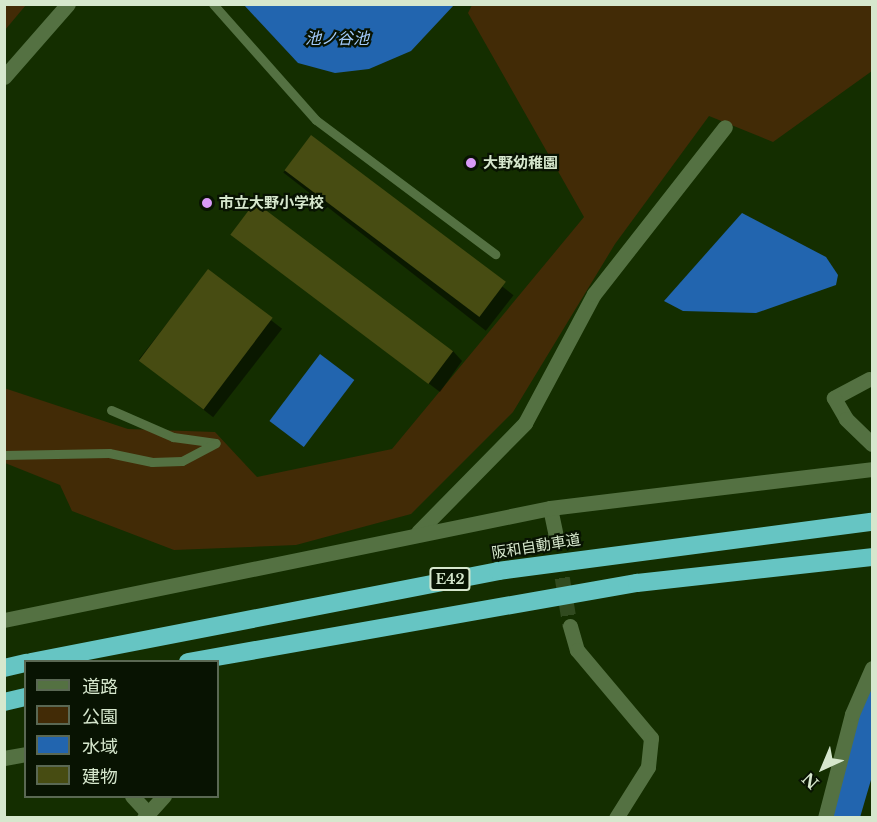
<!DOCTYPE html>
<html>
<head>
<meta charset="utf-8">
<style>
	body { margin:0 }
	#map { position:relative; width:877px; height:822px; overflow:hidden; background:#142e00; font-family:"Libre Baskerville","Noto Sans JP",serif }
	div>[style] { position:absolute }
	.green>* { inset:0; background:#422b06 }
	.water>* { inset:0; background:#2265af; transform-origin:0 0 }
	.shadow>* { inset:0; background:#0007; transform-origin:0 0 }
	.river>* { height:40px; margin:-20px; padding:0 20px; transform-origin:20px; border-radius:20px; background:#2265af }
	.building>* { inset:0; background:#474c12; transform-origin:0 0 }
	.street-tunnel>* { height:15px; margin-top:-7.5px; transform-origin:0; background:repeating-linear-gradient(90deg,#314a1f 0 15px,transparent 0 23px) }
	.lane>* { height:9px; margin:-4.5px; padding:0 4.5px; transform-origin:4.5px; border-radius:4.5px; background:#547142 }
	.street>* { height:15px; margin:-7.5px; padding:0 7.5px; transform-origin:7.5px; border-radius:7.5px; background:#547142 }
	.highway>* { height:18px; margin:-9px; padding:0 9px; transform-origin:9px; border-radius:9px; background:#66c5c3 }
	.dots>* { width:16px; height:16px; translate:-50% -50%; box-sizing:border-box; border:3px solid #081302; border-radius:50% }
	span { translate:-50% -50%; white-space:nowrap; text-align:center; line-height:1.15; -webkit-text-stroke:4.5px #081302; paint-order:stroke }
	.shield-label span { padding:2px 4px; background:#081302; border:2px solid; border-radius:4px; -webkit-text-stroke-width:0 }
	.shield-label { font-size:14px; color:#d6e7cd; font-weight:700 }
	.poi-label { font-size:15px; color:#d6e7cd; font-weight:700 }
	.left { translate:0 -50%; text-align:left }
	.street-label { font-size:15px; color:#d6e7cd }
	.water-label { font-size:16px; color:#a4cbfb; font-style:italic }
	.frame { position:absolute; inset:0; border:6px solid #d6e7cd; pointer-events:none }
	.legend { position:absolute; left:24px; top:660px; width:195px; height:138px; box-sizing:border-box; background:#081302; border:2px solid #5a6853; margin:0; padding:8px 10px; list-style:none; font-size:18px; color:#d6e7cd }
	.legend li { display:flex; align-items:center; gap:12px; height:30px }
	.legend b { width:30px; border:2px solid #5a6853 }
	.north { position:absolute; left:793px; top:738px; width:60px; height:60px; -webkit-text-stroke:4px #081302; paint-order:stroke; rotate:224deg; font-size:16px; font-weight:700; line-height:24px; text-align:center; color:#d6e7cd }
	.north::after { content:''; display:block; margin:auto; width:21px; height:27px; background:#d6e7cd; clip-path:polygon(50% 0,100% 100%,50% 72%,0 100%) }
</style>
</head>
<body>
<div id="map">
	<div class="green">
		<i style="clip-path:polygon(5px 4px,26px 5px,5px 30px,4px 5px)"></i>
		<i style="clip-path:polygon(472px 5px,872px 5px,872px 71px,773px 142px,709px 116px,615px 244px,513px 412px,411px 514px,296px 545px,174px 550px,72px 511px,60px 485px,5px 463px,4px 388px,128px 429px,215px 432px,257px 477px,392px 449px,584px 217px,468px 13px)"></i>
	</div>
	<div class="water">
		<i style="clip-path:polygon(244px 5px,454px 5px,411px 51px,369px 69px,335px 73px,298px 63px)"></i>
		<i style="clip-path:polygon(742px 213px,826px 257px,838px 275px,836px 285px,756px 313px,683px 311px,664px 301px)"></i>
		<i style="left:320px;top:354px;width:43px;height:84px;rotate:37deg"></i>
	</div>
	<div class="shadow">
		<i style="left:311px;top:137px;width:257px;height:45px;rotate:38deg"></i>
		<i style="clip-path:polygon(232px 235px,453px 351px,462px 361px,440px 392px)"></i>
		<i style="left:208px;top:271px;width:94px;height:112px;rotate:38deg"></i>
	</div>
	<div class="river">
		<i style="left:839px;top:818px;width:118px;rotate:-73.7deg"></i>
	</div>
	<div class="building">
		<i style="left:311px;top:135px;width:244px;height:44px;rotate:37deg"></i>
		<i style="left:255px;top:202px;width:248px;height:41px;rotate:37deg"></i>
		<i style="left:208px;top:269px;width:81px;height:115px;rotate:37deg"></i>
	</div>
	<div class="street-tunnel">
		<i style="left:555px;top:532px;width:95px;rotate:80.9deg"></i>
	</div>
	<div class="lane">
		<i style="left:213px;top:4px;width:155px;rotate:48.4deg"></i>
		<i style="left:316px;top:120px;width:224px;rotate:36.8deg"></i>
		<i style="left:111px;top:410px;width:68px;rotate:23.5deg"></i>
		<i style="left:173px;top:437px;width:43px;rotate:7.9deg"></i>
		<i style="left:4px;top:455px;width:105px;rotate:-1.1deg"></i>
		<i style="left:109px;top:453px;width:44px;rotate:11.8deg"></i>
		<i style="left:152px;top:462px;width:30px;rotate:-2deg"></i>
		<i style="left:182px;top:461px;width:38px;rotate:-28deg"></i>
	</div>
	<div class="street">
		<i style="left:4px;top:77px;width:97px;rotate:-48.8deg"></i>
		<i style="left:869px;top:379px;width:40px;rotate:152deg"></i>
		<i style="left:834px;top:398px;width:24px;rotate:60deg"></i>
		<i style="left:846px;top:419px;width:36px;rotate:44deg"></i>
		<i style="left:550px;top:508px;width:25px;rotate:78deg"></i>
		<i style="left:418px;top:532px;width:153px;rotate:-45.5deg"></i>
		<i style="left:525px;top:423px;width:146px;rotate:-61.9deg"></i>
		<i style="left:594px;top:294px;width:212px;rotate:-51.9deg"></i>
		<i style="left:4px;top:620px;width:557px;rotate:-11.59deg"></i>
		<i style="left:550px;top:508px;width:324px;rotate:-6.9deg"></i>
		<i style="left:570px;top:626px;width:25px;rotate:74deg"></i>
		<i style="left:577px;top:650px;width:115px;rotate:49.9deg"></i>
		<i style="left:651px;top:738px;width:29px;rotate:96deg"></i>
		<i style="left:648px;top:767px;width:60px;rotate:122.1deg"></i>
		<i style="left:4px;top:758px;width:22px;rotate:-10deg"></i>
		<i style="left:132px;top:796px;width:22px;rotate:47deg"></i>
		<i style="left:144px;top:818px;width:30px;rotate:-48deg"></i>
		<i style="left:825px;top:818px;width:107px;rotate:-75.4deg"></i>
		<i style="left:852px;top:714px;width:50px;rotate:-66.5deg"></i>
	</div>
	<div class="highway">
		<i style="left:31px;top:662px;width:476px;rotate:-11deg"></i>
		<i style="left:498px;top:571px;width:377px;rotate:-7.5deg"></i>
		<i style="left:188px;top:662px;width:456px;rotate:-10deg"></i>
		<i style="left:637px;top:583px;width:236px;rotate:-6.3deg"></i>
		<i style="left:4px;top:668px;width:23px;rotate:-13deg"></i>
		<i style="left:4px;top:702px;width:23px;rotate:-13deg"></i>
	</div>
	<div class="dots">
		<i style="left:471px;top:163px;background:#d99af7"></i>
		<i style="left:207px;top:203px;background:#d99af7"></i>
	</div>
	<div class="shield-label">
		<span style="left:450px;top:579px">E42</span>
	</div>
	<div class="poi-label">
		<span class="left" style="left:483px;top:163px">大野幼稚園</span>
		<span class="left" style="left:219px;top:203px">市立大野小学校</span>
	</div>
	<div class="street-label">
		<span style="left:536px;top:546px;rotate:-9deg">阪和自動車道</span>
	</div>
	<div class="water-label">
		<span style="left:337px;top:38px">池ノ谷池</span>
	</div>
	<div class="frame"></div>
	<ul class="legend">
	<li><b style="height:8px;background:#547142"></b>道路</li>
	<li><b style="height:16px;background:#422b06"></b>公園</li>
	<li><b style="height:16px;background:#2265af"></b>水域</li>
	<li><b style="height:16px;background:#474c12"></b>建物</li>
	</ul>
	<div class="north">N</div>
</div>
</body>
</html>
